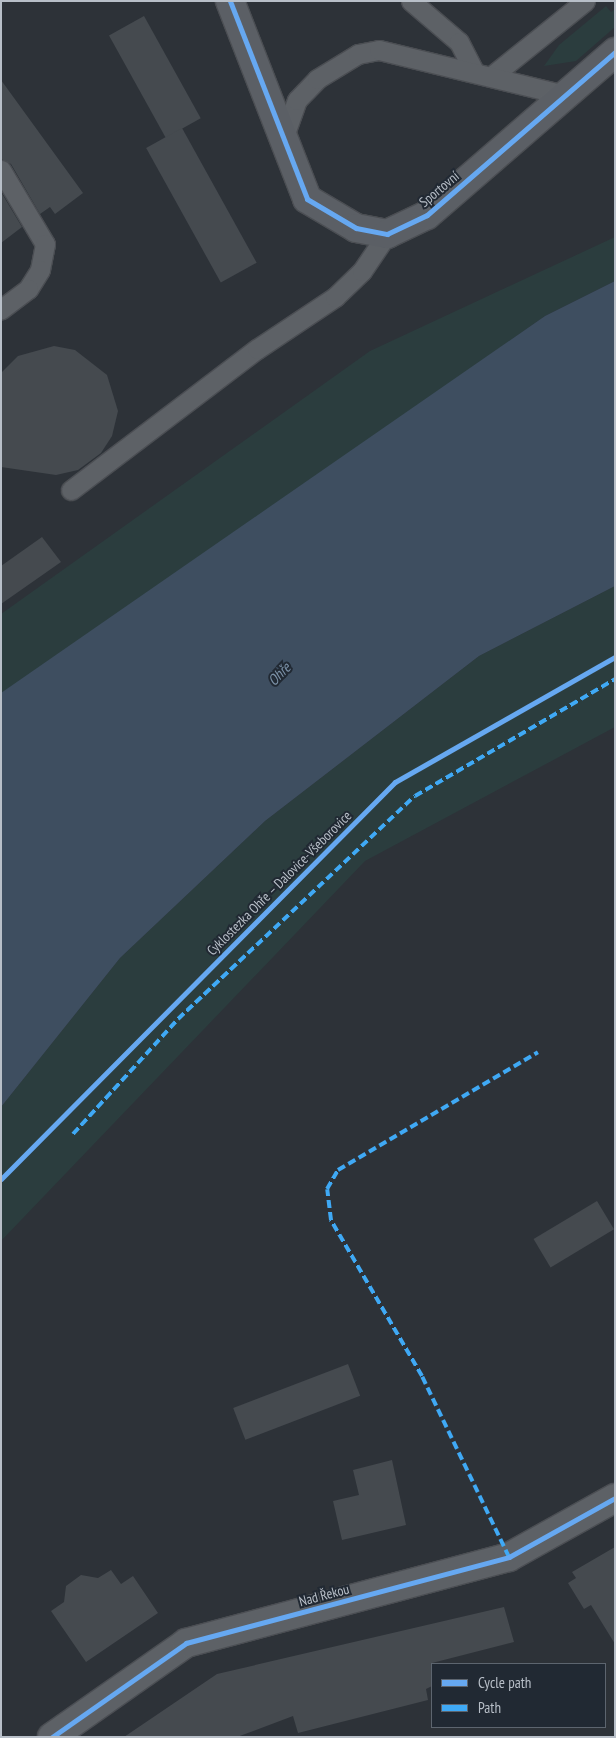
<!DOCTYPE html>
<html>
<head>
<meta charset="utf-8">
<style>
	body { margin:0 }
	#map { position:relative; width:616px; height:1738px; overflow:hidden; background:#2d3238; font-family:"PT Sans Narrow",sans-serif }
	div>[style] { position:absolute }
	.green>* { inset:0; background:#2b3d3e }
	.water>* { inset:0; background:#3e4e60 }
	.building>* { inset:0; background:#454a4f; transform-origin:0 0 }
	.roads { filter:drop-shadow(1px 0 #4b4e53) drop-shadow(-1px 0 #4b4e53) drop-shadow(0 1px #4b4e53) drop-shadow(0 -1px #4b4e53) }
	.lane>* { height:19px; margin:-9.5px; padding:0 9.5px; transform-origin:9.5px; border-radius:9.5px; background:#5d6166 }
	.street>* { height:28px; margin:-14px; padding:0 14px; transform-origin:14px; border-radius:14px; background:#5d6166 }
	.secondary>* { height:28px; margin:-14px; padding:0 14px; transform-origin:14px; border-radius:14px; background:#5b5f65 }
	.quiet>* { height:4px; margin-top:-2px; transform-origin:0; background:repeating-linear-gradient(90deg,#3fa9f5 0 8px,transparent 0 12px) }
	.cycleway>* { height:5px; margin:-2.5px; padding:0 2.5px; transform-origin:2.5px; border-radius:2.5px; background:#66a8f1 }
	span { translate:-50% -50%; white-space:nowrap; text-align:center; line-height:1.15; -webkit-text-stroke:4px #212933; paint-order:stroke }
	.street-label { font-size:14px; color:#b8bfc8 }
	.water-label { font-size:15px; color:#7c92a8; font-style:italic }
	.frame { position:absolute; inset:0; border:2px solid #b8bfc8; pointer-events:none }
	.legend { position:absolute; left:431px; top:1663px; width:175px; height:65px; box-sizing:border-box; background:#212933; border:1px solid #5d656f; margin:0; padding:6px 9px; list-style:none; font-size:15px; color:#b8bfc8 }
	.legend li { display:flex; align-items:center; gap:10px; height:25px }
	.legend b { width:25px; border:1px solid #5d656f }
</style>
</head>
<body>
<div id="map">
	<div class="green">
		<i style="clip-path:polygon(606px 6px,611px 12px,615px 9px,615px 27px,576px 61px,544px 66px,559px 45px)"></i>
		<i style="clip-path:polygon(615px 237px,615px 281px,545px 316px,1px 700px,1px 614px,370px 351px)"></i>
		<i style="clip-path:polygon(615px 586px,615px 727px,365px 861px,1px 1241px,1px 1107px,120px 958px,265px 821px,479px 656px)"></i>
	</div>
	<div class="water">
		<i style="clip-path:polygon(615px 281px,615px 586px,479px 656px,265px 821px,120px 958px,1px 1107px,1px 693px,545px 316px)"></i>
	</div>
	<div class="building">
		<i style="left:144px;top:16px;width:117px;height:40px;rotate:61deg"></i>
		<i style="clip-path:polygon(1px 80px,83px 193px,55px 214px,50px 207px,40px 214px,11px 164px,1px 159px)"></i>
		<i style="left:182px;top:128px;width:154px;height:41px;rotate:61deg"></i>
		<i style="clip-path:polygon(1px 192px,22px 227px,1px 243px)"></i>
		<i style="clip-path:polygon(54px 346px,75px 350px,107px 375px,118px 411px,112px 436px,101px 453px,78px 470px,56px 475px,1px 467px,1px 373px,18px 356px)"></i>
		<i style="clip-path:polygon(42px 537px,61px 562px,1px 604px,1px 566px)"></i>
		<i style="left:597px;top:1201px;width:33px;height:74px;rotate:59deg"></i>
		<i style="left:348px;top:1364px;width:34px;height:123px;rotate:69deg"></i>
		<i style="clip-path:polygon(392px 1460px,406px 1525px,342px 1540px,333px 1501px,359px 1495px,353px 1470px)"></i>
		<i style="clip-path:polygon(615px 1547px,615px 1644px,591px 1605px,584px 1609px,568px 1583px,576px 1578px,572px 1572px)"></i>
		<i style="clip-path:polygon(111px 1570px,121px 1584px,133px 1576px,158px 1613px,86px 1662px,51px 1611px,64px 1602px,66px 1586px,81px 1575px,98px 1578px)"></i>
		<i style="clip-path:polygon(504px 1607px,514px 1642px,432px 1663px,432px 1686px,426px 1689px,428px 1700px,298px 1733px,293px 1716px,237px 1737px,124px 1737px,217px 1674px)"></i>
	</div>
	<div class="roads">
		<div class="lane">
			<i style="left:411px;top:1px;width:63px;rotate:40.5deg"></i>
			<i style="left:459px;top:42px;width:31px;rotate:63deg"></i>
			<i style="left:493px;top:75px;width:118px;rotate:-38.8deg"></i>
			<i style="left:283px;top:139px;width:41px;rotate:-70.3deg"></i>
			<i style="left:297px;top:100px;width:29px;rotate:-46deg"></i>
			<i style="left:317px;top:79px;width:48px;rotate:-31.4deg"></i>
			<i style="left:358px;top:54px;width:21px;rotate:-11deg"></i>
			<i style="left:379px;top:50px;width:191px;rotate:13.6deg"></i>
			<i style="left:1px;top:170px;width:86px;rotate:59.3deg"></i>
			<i style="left:45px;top:244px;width:26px;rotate:101deg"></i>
			<i style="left:40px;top:270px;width:22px;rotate:122deg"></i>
			<i style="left:28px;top:289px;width:34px;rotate:143deg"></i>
			<i style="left:71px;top:490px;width:233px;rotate:-37.2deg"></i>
			<i style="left:257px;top:349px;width:94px;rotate:-33.7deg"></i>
			<i style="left:335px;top:297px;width:37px;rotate:-44deg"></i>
			<i style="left:362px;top:271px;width:45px;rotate:-56deg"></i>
		</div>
		<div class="street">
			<i style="left:52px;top:1737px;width:164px;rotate:-35deg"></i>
			<i style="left:186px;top:1643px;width:334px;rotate:-14.9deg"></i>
			<i style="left:509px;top:1557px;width:121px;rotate:-29.1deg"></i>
		</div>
		<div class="secondary">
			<i style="left:230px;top:1px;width:212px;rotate:68.7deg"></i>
			<i style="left:307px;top:199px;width:57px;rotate:30.6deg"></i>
			<i style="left:356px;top:228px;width:32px;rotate:11deg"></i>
			<i style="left:387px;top:234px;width:44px;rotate:-25.4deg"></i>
			<i style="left:427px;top:215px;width:249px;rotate:-40.9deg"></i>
		</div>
	</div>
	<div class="quiet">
		<i style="left:73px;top:1134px;width:156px;rotate:-47.6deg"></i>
		<i style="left:178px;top:1019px;width:325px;rotate:-43.3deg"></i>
		<i style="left:415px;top:796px;width:232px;rotate:-30.3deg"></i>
		<i style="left:509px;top:1557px;width:201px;rotate:-115.7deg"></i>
		<i style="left:422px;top:1376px;width:181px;rotate:-120.3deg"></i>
		<i style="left:331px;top:1220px;width:31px;rotate:-97deg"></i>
		<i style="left:327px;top:1189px;width:22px;rotate:-60deg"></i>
		<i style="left:338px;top:1170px;width:232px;rotate:-30.5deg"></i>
	</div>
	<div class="cycleway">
		<i style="left:230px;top:1px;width:212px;rotate:68.7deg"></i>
		<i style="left:307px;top:199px;width:57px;rotate:30.6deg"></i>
		<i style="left:356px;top:228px;width:32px;rotate:11deg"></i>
		<i style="left:387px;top:234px;width:44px;rotate:-25.4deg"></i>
		<i style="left:427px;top:215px;width:249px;rotate:-40.9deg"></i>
		<i style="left:1px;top:1179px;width:559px;rotate:-45.22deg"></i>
		<i style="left:395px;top:782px;width:253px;rotate:-29.6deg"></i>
		<i style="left:52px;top:1737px;width:164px;rotate:-35deg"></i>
		<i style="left:186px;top:1643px;width:334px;rotate:-14.9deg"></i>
		<i style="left:509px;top:1557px;width:121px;rotate:-29.1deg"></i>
	</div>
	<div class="street-label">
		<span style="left:439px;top:189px;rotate:-40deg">Sportovní</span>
		<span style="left:279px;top:883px;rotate:-45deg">Cyklostezka Ohře – Dalovice-Všeborovice</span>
		<span style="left:324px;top:1595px;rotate:-15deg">Nad Řekou</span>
	</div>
	<div class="water-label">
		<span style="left:279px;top:674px;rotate:-46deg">Ohře</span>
	</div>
	<div class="frame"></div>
	<ul class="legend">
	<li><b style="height:6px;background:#66a8f1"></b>Cycle path</li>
	<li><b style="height:6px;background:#3fa9f5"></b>Path</li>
	</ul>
</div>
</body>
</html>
